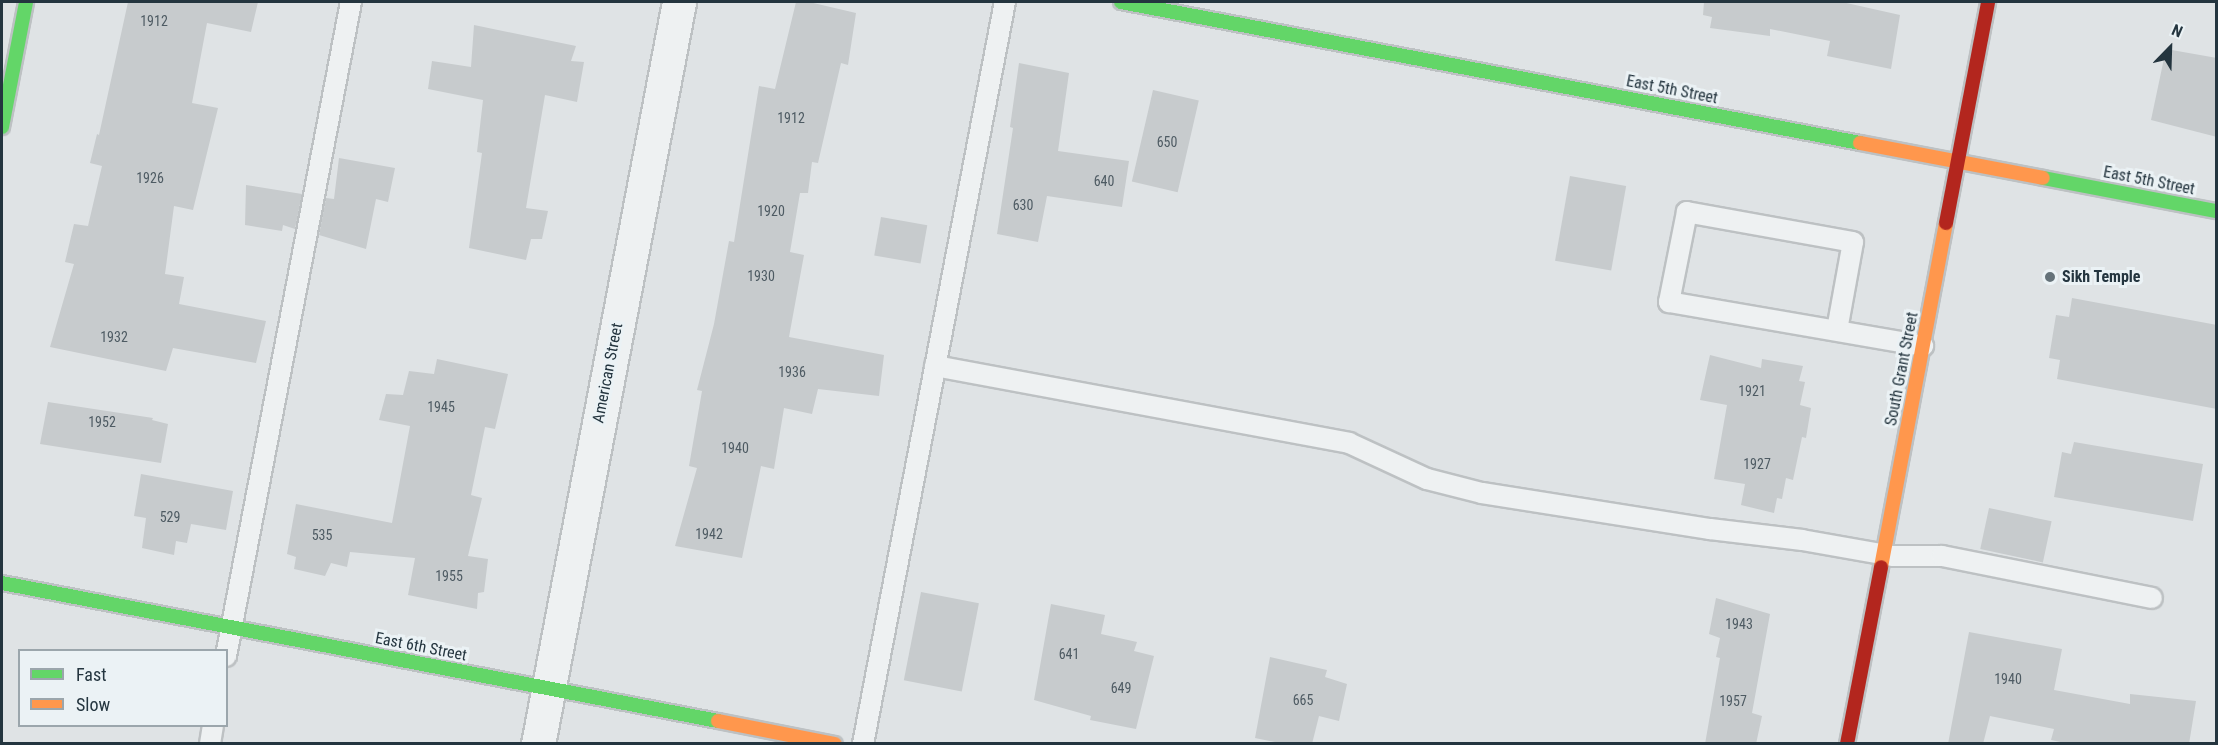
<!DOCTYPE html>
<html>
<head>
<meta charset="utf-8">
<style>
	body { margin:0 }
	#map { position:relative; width:2218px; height:745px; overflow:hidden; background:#dfe3e5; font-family:"Roboto Condensed",sans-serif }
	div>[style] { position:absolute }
	.building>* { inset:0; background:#c7cbcd; transform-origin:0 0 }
	.roads { filter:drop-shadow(2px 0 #bdc1c3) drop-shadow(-2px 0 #bdc1c3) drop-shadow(0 2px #bdc1c3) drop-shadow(0 -2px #bdc1c3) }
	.lane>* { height:20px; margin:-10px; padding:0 10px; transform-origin:10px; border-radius:10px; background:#eef1f2 }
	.street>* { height:33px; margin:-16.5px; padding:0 16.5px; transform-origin:16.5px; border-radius:16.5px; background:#eef1f2 }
	.fast>* { height:14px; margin:-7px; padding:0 7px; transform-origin:7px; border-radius:7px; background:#63d668 }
	.slow>* { height:14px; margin:-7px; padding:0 7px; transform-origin:7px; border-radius:7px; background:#ff974d }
	.jam>* { height:14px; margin:-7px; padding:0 7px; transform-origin:7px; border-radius:7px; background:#b3261e }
	.dots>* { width:16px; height:16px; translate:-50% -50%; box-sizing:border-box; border:3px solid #ebf2f5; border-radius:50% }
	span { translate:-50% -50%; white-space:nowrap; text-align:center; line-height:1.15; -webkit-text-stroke:6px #ebf2f5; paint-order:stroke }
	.number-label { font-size:14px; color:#4e5b63 }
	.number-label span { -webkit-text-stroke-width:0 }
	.street-label { font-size:16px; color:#24353f }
	.poi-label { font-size:16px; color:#24353f; font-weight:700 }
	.left { translate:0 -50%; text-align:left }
	.frame { position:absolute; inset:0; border:3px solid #24353f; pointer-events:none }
	.legend { position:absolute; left:18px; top:649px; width:210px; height:78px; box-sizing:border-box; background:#ebf2f5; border:2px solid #9ba6ac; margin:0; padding:8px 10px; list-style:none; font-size:18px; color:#24353f }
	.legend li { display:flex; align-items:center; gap:12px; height:30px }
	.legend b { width:30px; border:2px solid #9ba6ac }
	.north { position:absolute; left:2140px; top:18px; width:60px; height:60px; -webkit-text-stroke:4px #ebf2f5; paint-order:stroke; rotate:23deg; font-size:16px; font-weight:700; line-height:24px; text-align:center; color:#24353f }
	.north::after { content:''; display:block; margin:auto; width:21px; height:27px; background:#24353f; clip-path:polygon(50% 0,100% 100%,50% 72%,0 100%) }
</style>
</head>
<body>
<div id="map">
	<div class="building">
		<i style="clip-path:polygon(128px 2px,258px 2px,251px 32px,207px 23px,192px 103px,218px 108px,193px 210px,174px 206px,165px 274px,184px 277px,179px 304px,266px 321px,256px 363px,173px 348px,166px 371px,50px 347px,74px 264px,65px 262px,74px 224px,88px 226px,102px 166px,90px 163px,97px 134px,99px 135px)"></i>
		<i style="clip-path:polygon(796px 2px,809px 2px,856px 13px,848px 65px,841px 63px,818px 163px,812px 162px,808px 193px,800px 193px,790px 252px,804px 255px,789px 337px,884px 355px,879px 396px,818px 389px,812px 414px,784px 408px,774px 469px,761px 466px,742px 558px,675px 546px,697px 468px,689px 466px,702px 391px,697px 390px,714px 324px,729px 241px,734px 242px,759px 86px,775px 89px)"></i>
		<i style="clip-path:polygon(1704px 2px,1842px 2px,1900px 15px,1891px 69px,1827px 56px,1830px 41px,1770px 29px,1770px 36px,1710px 28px,1712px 17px,1703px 15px)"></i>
		<i style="clip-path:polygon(474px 25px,576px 46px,571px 61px,584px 62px,577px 102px,545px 95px,526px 208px,548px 211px,542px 239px,531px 239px,526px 260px,469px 248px,482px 153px,477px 152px,483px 100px,428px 89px,432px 61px,471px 67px)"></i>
		<i style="clip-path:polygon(2166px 49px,2217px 58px,2217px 137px,2151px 120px)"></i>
		<i style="clip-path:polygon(1019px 63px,1069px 73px,1058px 151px,1129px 161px,1122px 207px,1047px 196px,1038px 242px,997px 234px,1013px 128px,1010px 127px)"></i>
		<i style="left:1153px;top:90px;width:47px;height:94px;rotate:13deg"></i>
		<i style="clip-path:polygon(339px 158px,395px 168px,388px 202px,376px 199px,366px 249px,319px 235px,326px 198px,334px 199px)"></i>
		<i style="left:1570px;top:176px;width:57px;height:86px;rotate:10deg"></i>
		<i style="clip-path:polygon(246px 185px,302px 194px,295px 229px,283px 225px,282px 231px,245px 225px)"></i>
		<i style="left:881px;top:217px;width:47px;height:39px;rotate:10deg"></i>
		<i style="clip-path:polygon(2072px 298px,2217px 325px,2217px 409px,2057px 379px,2060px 360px,2049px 358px,2056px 315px,2069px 317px)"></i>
		<i style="clip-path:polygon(1710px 355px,1761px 368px,1762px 359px,1803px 366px,1799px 381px,1805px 382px,1800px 405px,1811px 408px,1806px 438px,1802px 437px,1793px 480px,1786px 478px,1782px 499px,1777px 498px,1774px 513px,1741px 505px,1745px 484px,1714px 479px,1727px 405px,1700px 400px)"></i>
		<i style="clip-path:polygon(437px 359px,508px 374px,495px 429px,485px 427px,471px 495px,482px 498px,468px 556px,488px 559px,484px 592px,478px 593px,477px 609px,408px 595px,415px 558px,350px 552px,347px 567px,331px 563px,325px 576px,294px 569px,296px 557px,287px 554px,296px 504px,392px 523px,410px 426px,379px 420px,386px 394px,403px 395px,409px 371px,434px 374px)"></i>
		<i style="clip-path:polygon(48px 402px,153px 418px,152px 420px,168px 424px,161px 463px,40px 444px)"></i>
		<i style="clip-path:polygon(2074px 442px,2203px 464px,2193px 521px,2054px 497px,2062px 452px,2071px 454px)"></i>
		<i style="clip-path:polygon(141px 474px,233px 491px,226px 530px,191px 524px,187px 543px,176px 541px,174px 555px,142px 548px,146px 518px,134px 516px)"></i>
		<i style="left:1989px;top:508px;width:64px;height:42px;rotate:12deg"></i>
		<i style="left:921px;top:592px;width:59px;height:90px;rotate:11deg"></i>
		<i style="clip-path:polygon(1716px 598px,1770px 614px,1752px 713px,1762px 716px,1756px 744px,1705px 744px,1720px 658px,1716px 657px,1720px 638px,1709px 634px)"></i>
		<i style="clip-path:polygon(1051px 604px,1105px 615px,1101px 634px,1137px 642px,1134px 651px,1154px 656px,1136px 729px,1090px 720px,1091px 716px,1034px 700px)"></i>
		<i style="clip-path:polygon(1969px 632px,2062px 649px,2054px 690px,2130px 704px,2130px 694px,2196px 701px,2189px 744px,2070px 744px,2051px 740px,2054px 729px,1990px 716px,1983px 744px,1948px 744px)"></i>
		<i style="clip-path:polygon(1270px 657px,1327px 670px,1325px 677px,1347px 684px,1339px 721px,1319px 716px,1312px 744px,1285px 744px,1255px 738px)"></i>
	</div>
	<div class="roads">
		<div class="lane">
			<i style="left:1837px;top:330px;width:89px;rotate:-79.7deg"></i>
			<i style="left:1853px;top:242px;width:169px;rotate:-169.8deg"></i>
			<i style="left:1687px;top:212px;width:92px;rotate:101.3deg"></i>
			<i style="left:1669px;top:302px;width:258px;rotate:9.8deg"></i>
			<i style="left:935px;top:366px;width:421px;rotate:10.5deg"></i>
			<i style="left:1349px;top:443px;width:86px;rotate:24.8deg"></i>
			<i style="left:1427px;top:479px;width:57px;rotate:14.3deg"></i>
			<i style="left:1482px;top:493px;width:231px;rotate:9deg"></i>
			<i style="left:1710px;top:529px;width:93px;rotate:6.8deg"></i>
			<i style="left:1802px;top:540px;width:92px;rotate:10deg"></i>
			<i style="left:1893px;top:556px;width:49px"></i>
			<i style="left:1942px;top:556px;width:214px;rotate:11.3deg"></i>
			<i style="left:226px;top:656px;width:666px;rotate:-79.18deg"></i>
			<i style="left:210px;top:744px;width:18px;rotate:-81deg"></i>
			<i style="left:863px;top:744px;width:755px;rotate:-79.17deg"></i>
		</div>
		<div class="street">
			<i style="left:538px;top:744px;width:755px;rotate:-79.24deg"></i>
		</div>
		<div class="fast">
			<i style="left:1121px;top:2px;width:752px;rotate:10.8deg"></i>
			<i style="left:2px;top:127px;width:127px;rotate:-79.1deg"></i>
			<i style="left:2043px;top:178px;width:176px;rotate:10.8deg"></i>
			<i style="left:2px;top:583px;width:729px;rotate:10.91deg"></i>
		</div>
		<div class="slow">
			<i style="left:1860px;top:143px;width:186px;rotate:10.8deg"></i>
			<i style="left:1881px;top:567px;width:350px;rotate:-79.3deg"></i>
			<i style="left:718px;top:721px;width:119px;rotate:11.1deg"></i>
		</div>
		<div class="jam">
			<i style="left:1946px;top:223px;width:225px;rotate:-79.2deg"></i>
			<i style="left:1847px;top:744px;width:180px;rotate:-79.1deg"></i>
		</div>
	</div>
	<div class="dots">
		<i style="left:2050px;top:277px;background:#657279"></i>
	</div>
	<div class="number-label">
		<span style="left:154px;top:21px">1912</span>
		<span style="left:791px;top:118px">1912</span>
		<span style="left:1167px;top:142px">650</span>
		<span style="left:150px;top:178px">1926</span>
		<span style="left:1104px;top:181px">640</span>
		<span style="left:1023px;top:205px">630</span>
		<span style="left:771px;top:211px">1920</span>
		<span style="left:761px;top:276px">1930</span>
		<span style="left:114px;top:337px">1932</span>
		<span style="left:792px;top:372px">1936</span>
		<span style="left:1752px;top:391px">1921</span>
		<span style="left:441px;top:407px">1945</span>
		<span style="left:102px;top:422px">1952</span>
		<span style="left:735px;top:448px">1940</span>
		<span style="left:1757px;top:464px">1927</span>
		<span style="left:170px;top:517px">529</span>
		<span style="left:709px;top:534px">1942</span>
		<span style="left:322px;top:535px">535</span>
		<span style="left:449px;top:576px">1955</span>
		<span style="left:1739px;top:624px">1943</span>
		<span style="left:1069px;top:654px">641</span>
		<span style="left:2008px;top:679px">1940</span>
		<span style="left:1121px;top:688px">649</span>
		<span style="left:1303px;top:700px">665</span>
		<span style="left:1733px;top:701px">1957</span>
	</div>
	<div class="street-label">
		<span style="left:1672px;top:90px;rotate:11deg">East 5th Street</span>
		<span style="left:2149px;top:181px;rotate:11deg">East 5th Street</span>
		<span style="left:1902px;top:369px;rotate:-79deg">South Grant Street</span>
		<span style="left:608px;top:373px;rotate:-79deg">American Street</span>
		<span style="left:421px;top:647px;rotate:11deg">East 6th Street</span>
	</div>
	<div class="poi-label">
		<span class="left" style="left:2062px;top:277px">Sikh Temple</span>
	</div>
	<div class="frame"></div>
	<ul class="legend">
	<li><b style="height:8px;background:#63d668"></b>Fast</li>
	<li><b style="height:8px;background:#ff974d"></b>Slow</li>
	</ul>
	<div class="north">N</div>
</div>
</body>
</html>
